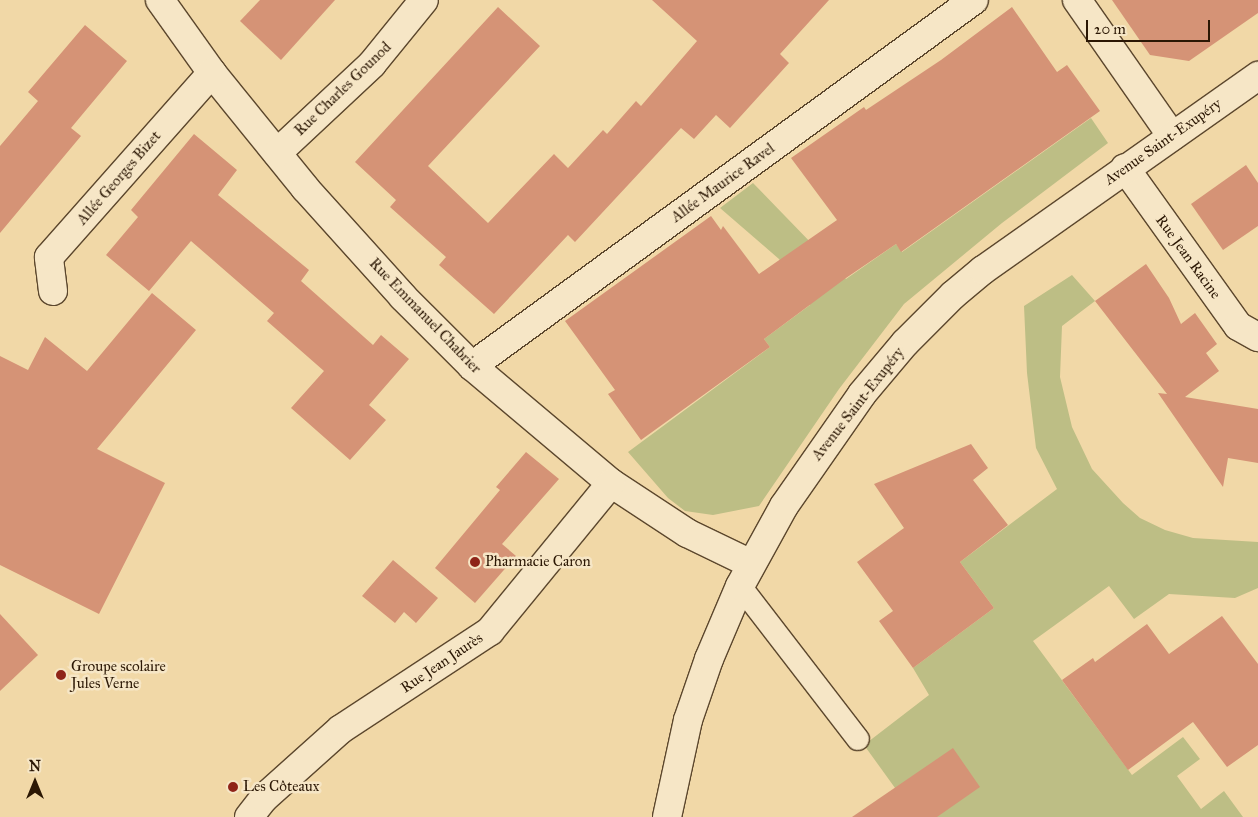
<!DOCTYPE html>
<html>
<head>
<meta charset="utf-8">
<style>
	body { margin:0 }
	#map { position:relative; width:1258px; height:817px; overflow:hidden; background:#f1d8a7; font-family:"IM FELL Great Primer",serif }
	div>[style] { position:absolute }
	.green>* { inset:0; background:#bdbe85 }
	.building>* { inset:0; background:#d59376 }
	.roads { filter:drop-shadow(1px 0 #5c472d) drop-shadow(-1px 0 #5c472d) drop-shadow(0 1px #5c472d) drop-shadow(0 -1px #5c472d) }
	.service>* { height:22px; margin:-11px; padding:0 11px; transform-origin:11px; border-radius:11px; background:#f6e6c6 }
	.minor>* { height:28px; margin:-14px; padding:0 14px; transform-origin:14px; border-radius:14px; background:#f6e6c6 }
	.tertiary>* { height:28px; margin:-14px; padding:0 14px; transform-origin:14px; border-radius:14px; background:#f6e6c6 }
	.dots>* { width:14px; height:14px; translate:-50% -50%; box-sizing:border-box; border:2px solid #f6e6c6; border-radius:50% }
	span { translate:-50% -50%; white-space:nowrap; text-align:center; line-height:1.15; -webkit-text-stroke:5px #f6e6c6; paint-order:stroke }
	.street-label { font-size:15px; color:#2b1704 }
	.poi-label { font-size:15px; color:#2b1704 }
	.left { translate:0 -50%; text-align:left }
	.north { position:absolute; left:10px; top:757px; width:50px; height:50px; -webkit-text-stroke:4px #f6e6c6; paint-order:stroke; rotate:0deg; font-size:14px; font-weight:700; line-height:20px; text-align:center; color:#2b1704 }
	.north::after { content:''; display:block; margin:auto; width:18px; height:22px; background:#2b1704; clip-path:polygon(50% 0,100% 100%,50% 72%,0 100%) }
	.scale { position:absolute; left:1086px; top:20px; width:124px; height:22px; box-sizing:border-box; border:2px solid #2b1704; border-top:0; padding-left:6px; font-size:15px; line-height:18px; white-space:nowrap; color:#2b1704; -webkit-text-stroke:4px #f6e6c6; paint-order:stroke }
</style>
</head>
<body>
<div id="map">
	<div class="green">
		<i style="clip-path:polygon(1091px 118px,1108px 143px,1002px 223px,904px 304px,839px 389px,759px 506px,713px 515px,685px 511px,668px 498px,628px 452px,770px 347px,764px 339px,810px 305px,779px 259px,720px 208px,753px 183px,846px 279px,896px 244px,902px 252px)"></i>
		<i style="clip-path:polygon(1072px 275px,1095px 301px,1062px 326px,1060px 377px,1072px 427px,1092px 469px,1123px 503px,1140px 518px,1165px 530px,1193px 538px,1258px 542px,1258px 588px,1235px 598px,1169px 594px,1134px 619px,1109px 586px,1033px 641px,1132px 775px,1183px 737px,1200px 759px,1177px 776px,1201px 809px,1224px 791px,1243px 817px,916px 817px,864px 745px,929px 695px,913px 668px,994px 608px,960px 562px,1057px 489px,1036px 448px,1027px 373px,1024px 306px)"></i>
	</div>
	<div class="building">
		<i style="clip-path:polygon(260px 0,335px 0,281px 60px,240px 21px)"></i>
		<i style="clip-path:polygon(652px 0,829px 0,780px 54px,789px 63px,730px 128px,716px 115px,694px 139px,681px 128px,575px 242px,568px 235px,494px 314px,439px 265px,446px 257px,390px 207px,396px 200px,355px 162px,498px 7px,540px 46px,428px 166px,488px 223px,554px 154px,568px 168px,603px 130px,607px 134px,636px 101px,641px 106px,697px 41px)"></i>
		<i style="clip-path:polygon(1112px 0,1258px 0,1258px 13px,1189px 61px,1150px 55px)"></i>
		<i style="clip-path:polygon(1012px 7px,1057px 72px,1067px 65px,1100px 111px,901px 252px,896px 244px,846px 278px,764px 339px,770px 347px,641px 440px,608px 394px,615px 390px,565px 321px,711px 216px,721px 230px,723px 226px,759px 274px,837px 220px,791px 158px,864px 107px,866px 110px,941px 60px)"></i>
		<i style="clip-path:polygon(85px 25px,127px 61px,71px 128px,81px 136px,0 233px,0 146px,38px 101px,28px 92px)"></i>
		<i style="clip-path:polygon(194px 134px,237px 170px,218px 195px,309px 270px,301px 281px,373px 345px,381px 335px,409px 359px,369px 405px,386px 420px,350px 460px,291px 408px,324px 371px,267px 321px,274px 313px,191px 241px,149px 291px,106px 255px,138px 217px,131px 210px)"></i>
		<i style="clip-path:polygon(1246px 165px,1258px 183px,1258px 226px,1223px 250px,1191px 204px)"></i>
		<i style="clip-path:polygon(1146px 264px,1169px 298px,1181px 324px,1195px 313px,1217px 344px,1206px 353px,1219px 371px,1185px 397px,1258px 409px,1258px 463px,1228px 458px,1223px 487px,1158px 393px,1167px 394px,1095px 301px)"></i>
		<i style="clip-path:polygon(152px 293px,196px 330px,97px 449px,165px 483px,99px 614px,0 565px,0 356px,28px 370px,45px 337px,87px 371px)"></i>
		<i style="clip-path:polygon(971px 444px,988px 468px,973px 480px,1008px 525px,960px 562px,994px 608px,913px 668px,879px 621px,893px 611px,857px 562px,904px 528px,874px 484px)"></i>
		<i style="clip-path:polygon(526px 452px,559px 479px,502px 544px,516px 556px,475px 603px,435px 568px,500px 490px,496px 487px)"></i>
		<i style="clip-path:polygon(393px 560px,438px 598px,416px 623px,404px 612px,395px 623px,362px 596px)"></i>
		<i style="clip-path:polygon(0 614px,38px 655px,0 691px)"></i>
		<i style="clip-path:polygon(1222px 616px,1258px 664px,1258px 745px,1227px 767px,1193px 722px,1128px 770px,1062px 680px,1093px 658px,1095px 662px,1147px 624px,1169px 654px)"></i>
		<i style="clip-path:polygon(953px 748px,980px 787px,937px 817px,852px 817px)"></i>
	</div>
	<div class="roads">
		<div class="service">
			<i style="left:740px;top:586px;width:193px;rotate:52.4deg"></i>
		</div>
		<div class="minor">
			<i style="left:160px;top:0;width:90px;rotate:54.5deg"></i>
			<i style="left:212px;top:73px;width:148px;rotate:51deg"></i>
			<i style="left:305px;top:188px;width:147px;rotate:48deg"></i>
			<i style="left:403px;top:297px;width:98px;rotate:45deg"></i>
			<i style="left:472px;top:366px;width:182px;rotate:40.1deg"></i>
			<i style="left:611px;top:483px;width:91px;rotate:33.3deg"></i>
			<i style="left:687px;top:533px;width:71px;rotate:25.8deg"></i>
			<i style="left:1077px;top:0;width:166px;rotate:55.1deg"></i>
			<i style="left:277px;top:153px;width:130px;rotate:-43.1deg"></i>
			<i style="left:372px;top:64px;width:82px;rotate:-50.9deg"></i>
			<i style="left:1125px;top:168px;width:194px;rotate:54.4deg"></i>
			<i style="left:1238px;top:326px;width:23px;rotate:29deg"></i>
			<i style="left:53px;top:291px;width:34px;rotate:-97deg"></i>
			<i style="left:49px;top:257px;width:246px;rotate:-48.5deg"></i>
			<i style="left:472px;top:366px;width:621px;rotate:-36.1deg"></i>
			<i style="left:249px;top:817px;width:24px;rotate:-52deg"></i>
			<i style="left:264px;top:798px;width:103px;rotate:-41.9deg"></i>
			<i style="left:341px;top:729px;width:178px;rotate:-33.3deg"></i>
			<i style="left:490px;top:631px;width:191px;rotate:-50.7deg"></i>
		</div>
		<div class="tertiary">
			<i style="left:667px;top:817px;width:99px;rotate:-77.8deg"></i>
			<i style="left:688px;top:720px;width:65px;rotate:-71deg"></i>
			<i style="left:709px;top:659px;width:79px;rotate:-67deg"></i>
			<i style="left:740px;top:586px;width:91px;rotate:-61.2deg"></i>
			<i style="left:784px;top:506px;width:136px;rotate:-55.1deg"></i>
			<i style="left:862px;top:394px;width:67px;rotate:-49.9deg"></i>
			<i style="left:905px;top:343px;width:68px;rotate:-45deg"></i>
			<i style="left:953px;top:295px;width:39px;rotate:-40deg"></i>
			<i style="left:983px;top:270px;width:337px;rotate:-35.2deg"></i>
		</div>
	</div>
	<div class="dots">
		<i style="left:475px;top:562px;background:#8f2418"></i>
		<i style="left:61px;top:675px;background:#8f2418"></i>
		<i style="left:233px;top:787px;background:#8f2418"></i>
	</div>
	<div class="street-label">
		<span style="left:343px;top:89px;rotate:-44deg">Rue Charles Gounod</span>
		<span style="left:1163px;top:142px;rotate:-35deg">Avenue Saint-Exupéry</span>
		<span style="left:119px;top:178px;rotate:-49deg">Allée Georges Bizet</span>
		<span style="left:723px;top:183px;rotate:-36deg">Allée Maurice Ravel</span>
		<span style="left:1188px;top:257px;rotate:54deg">Rue Jean Racine</span>
		<span style="left:425px;top:316px;rotate:46deg">Rue Emmanuel Chabrier</span>
		<span style="left:858px;top:404px;rotate:-52deg">Avenue Saint-Exupéry</span>
		<span style="left:442px;top:663px;rotate:-34deg">Rue Jean Jaurès</span>
	</div>
	<div class="poi-label">
		<span class="left" style="left:485px;top:562px">Pharmacie Caron</span>
		<span class="left" style="left:71px;top:675px">Groupe scolaire<br>Jules Verne</span>
		<span class="left" style="left:243px;top:787px">Les Côteaux</span>
	</div>
	<div class="north">N</div>
	<div class="scale">20 m</div>
</div>
</body>
</html>
